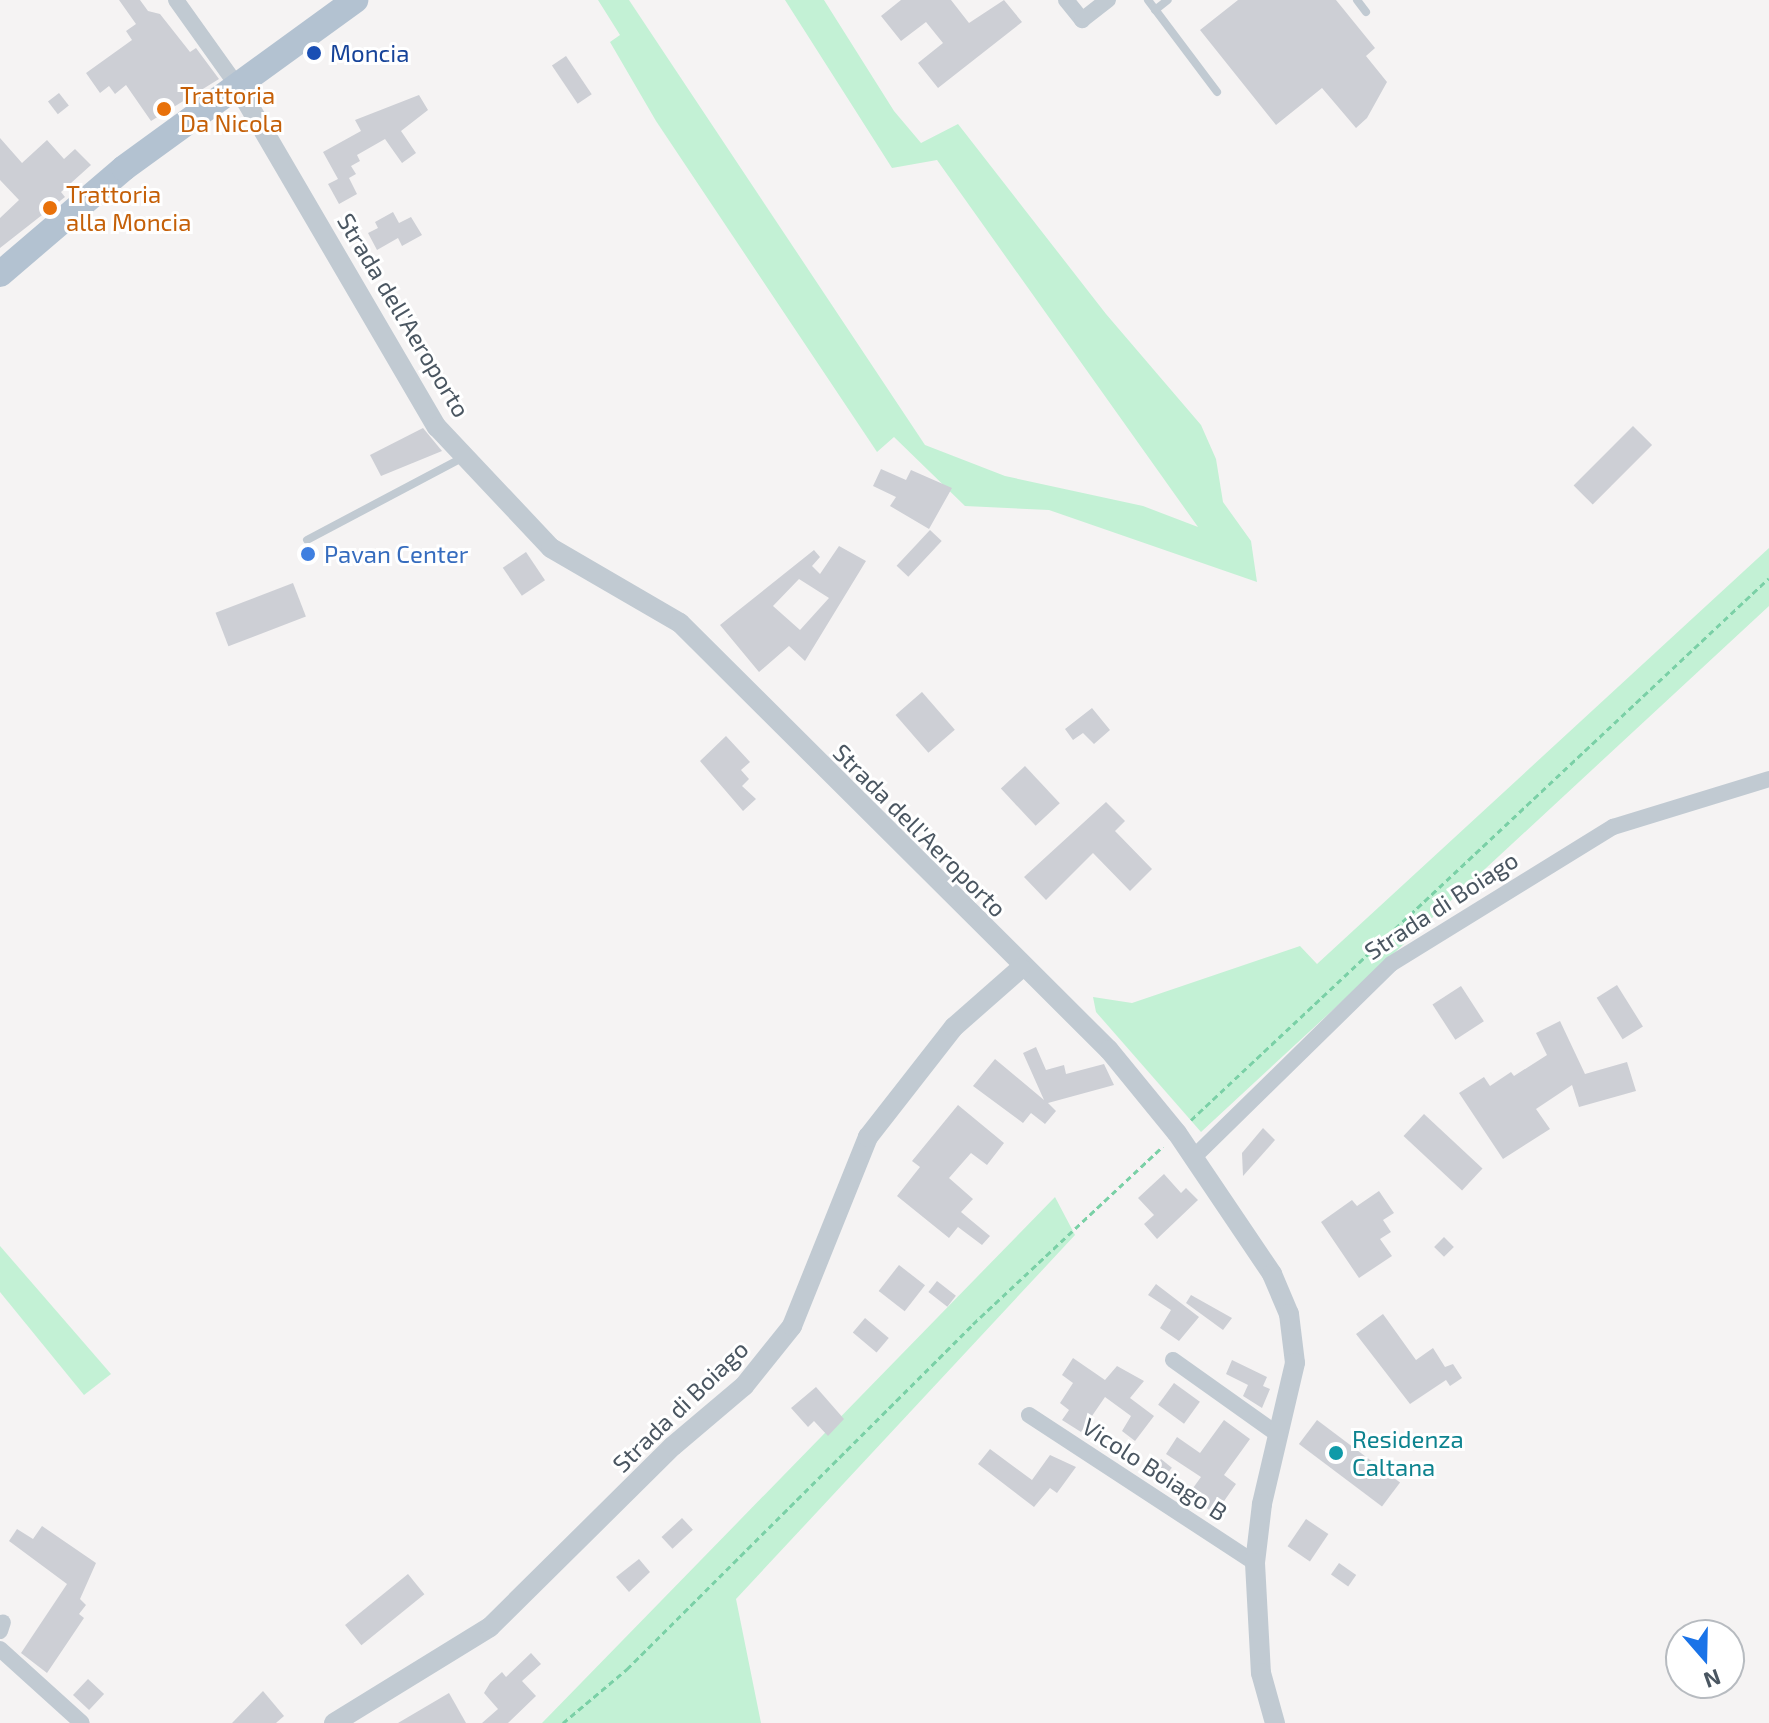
<!DOCTYPE html>
<html>
<head>
<meta charset="utf-8">
<style>
	body { margin:0 }
	#map { position:relative; width:1769px; height:1723px; overflow:hidden; background:#f5f3f3; font-family:"Exo 2",sans-serif }
	div>[style] { position:absolute }
	.green>* { inset:0; background:#c3f1d5 }
	.building>* { inset:0; background:#cdcfd5; transform-origin:0 0 }
	.path>* { height:3px; margin-top:-1.5px; transform-origin:0; background:repeating-linear-gradient(90deg,#7ad0a6 0 6px,transparent 0 10px) }
	.service>* { height:8px; margin:-4px; padding:0 4px; transform-origin:4px; border-radius:4px; background:#c1cad2 }
	.minor>* { height:16px; margin:-8px; padding:0 8px; transform-origin:8px; border-radius:8px; background:#c1cad2 }
	.tertiary>* { height:20px; margin:-10px; padding:0 10px; transform-origin:10px; border-radius:10px; background:#c1cad2 }
	.primary>* { height:26px; margin:-13px; padding:0 13px; transform-origin:13px; border-radius:13px; background:#b3c2d1 }
	.dots>* { width:22px; height:22px; translate:-50% -50%; box-sizing:border-box; border:4px solid #fff; border-radius:50% }
	span { translate:-50% -50%; white-space:nowrap; text-align:center; line-height:1.15; -webkit-text-stroke:6px #fff; paint-order:stroke }
	.transit-label { font-size:24px; color:#164399 }
	.left { translate:0 -50%; text-align:left }
	.food-label { font-size:24px; color:#c56008 }
	.street-label { font-size:24px; color:#4a5661 }
	.shop-label { font-size:24px; color:#366cbe }
	.culture-label { font-size:24px; color:#0d838f }
	.north { position:absolute; left:1665px; top:1619px; width:80px; height:80px; box-sizing:border-box; background:#fff; border:2px solid #b7bbc0; border-radius:50%; rotate:160deg; font-size:22px; font-weight:700; line-height:32px; text-align:center; color:#4a5661 }
	.north::after { content:''; display:block; margin:auto; width:28px; height:36px; background:#1a73e8; clip-path:polygon(50% 0,100% 100%,50% 72%,0 100%) }
</style>
</head>
<body>
<div id="map">
	<div class="green">
		<i style="clip-path:polygon(598px 0,629px 0,925px 445px,1005px 476px,1143px 506px,1198px 527px,937px 160px,892px 168px,785px 0,824px 0,894px 111px,921px 143px,958px 124px,1106px 314px,1201px 425px,1216px 459px,1223px 502px,1251px 541px,1257px 582px,1049px 510px,965px 506px,894px 437px,877px 452px,656px 121px,610px 42px,620px 35px)"></i>
		<i style="clip-path:polygon(1769px 548px,1769px 606px,1201px 1132px,1096px 1012px,1093px 997px,1132px 1003px,1300px 946px,1317px 964px)"></i>
		<i style="clip-path:polygon(1055px 1197px,1075px 1235px,736px 1599px,761px 1723px,542px 1723px)"></i>
		<i style="clip-path:polygon(0 1246px,111px 1374px,84px 1395px,0 1292px)"></i>
	</div>
	<div class="building">
		<i style="clip-path:polygon(119px 0,140px 0,148px 11px,160px 14px,190px 52px,196px 48px,219px 79px,151px 121px,126px 85px,115px 94px,109px 86px,100px 93px,86px 73px,132px 40px,126px 31px,136px 24px)"></i>
		<i style="clip-path:polygon(901px 0,951px 0,969px 23px,1004px 0,1022px 22px,938px 88px,918px 63px,943px 43px,926px 22px,901px 41px,881px 16px)"></i>
		<i style="clip-path:polygon(1238px 0,1336px 0,1375px 48px,1366px 56px,1387px 82px,1367px 118px,1356px 128px,1322px 88px,1276px 125px,1200px 30px)"></i>
		<i style="left:566px;top:56px;width:46px;height:17px;rotate:56deg"></i>
		<i style="left:59px;top:93px;width:16px;height:14px;rotate:52deg"></i>
		<i style="clip-path:polygon(419px 95px,428px 110px,401px 131px,416px 153px,402px 163px,385px 139px,357px 155px,360px 161px,351px 166px,356px 174px,349px 178px,357px 194px,339px 204px,328px 184px,338px 179px,323px 152px,361px 131px,355px 120px)"></i>
		<i style="clip-path:polygon(0 138px,22px 163px,47px 140px,64px 159px,75px 149px,91px 165px,61px 192px,65px 197px,0 248px,0 218px,19px 200px,0 180px)"></i>
		<i style="clip-path:polygon(393px 212px,399px 223px,411px 217px,422px 235px,402px 246px,398px 238px,377px 250px,368px 233px,378px 228px,375px 222px)"></i>
		<i style="left:1633px;top:426px;width:27px;height:84px;rotate:45deg"></i>
		<i style="clip-path:polygon(423px 428px,442px 451px,381px 476px,370px 455px)"></i>
		<i style="clip-path:polygon(881px 469px,906px 480px,911px 470px,952px 488px,929px 529px,890px 506px,896px 497px,873px 486px)"></i>
		<i style="left:930px;top:530px;width:16px;height:49px;rotate:43deg"></i>
		<i style="clip-path:polygon(evenodd,839px 546px,866px 561px,805px 661px,789px 646px,759px 672px,720px 625px,814px 550px,820px 557px,812px 566px,820px 574px,839px 546px,799px 579px,829px 598px,800px 630px,773px 606px,799px 579px)"></i>
		<i style="left:526px;top:552px;width:34px;height:28px;rotate:56deg"></i>
		<i style="left:293px;top:583px;width:36px;height:83px;rotate:69deg"></i>
		<i style="left:922px;top:692px;width:50px;height:35px;rotate:49deg"></i>
		<i style="clip-path:polygon(1092px 708px,1110px 730px,1094px 744px,1083px 733px,1073px 740px,1065px 729px)"></i>
		<i style="clip-path:polygon(726px 736px,750px 762px,741px 770px,749px 779px,742px 786px,756px 799px,743px 811px,700px 761px)"></i>
		<i style="left:1025px;top:766px;width:51px;height:33px;rotate:47deg"></i>
		<i style="clip-path:polygon(1106px 802px,1125px 821px,1115px 831px,1152px 869px,1130px 891px,1093px 853px,1046px 900px,1024px 877px)"></i>
		<i style="left:1617px;top:985px;width:49px;height:24px;rotate:58deg"></i>
		<i style="left:1461px;top:986px;width:42px;height:34px;rotate:57deg"></i>
		<i style="clip-path:polygon(1560px 1021px,1585px 1074px,1627px 1062px,1636px 1091px,1579px 1107px,1572px 1085px,1536px 1109px,1550px 1129px,1503px 1159px,1459px 1093px,1484px 1077px,1490px 1086px,1511px 1072px,1514px 1076px,1547px 1055px,1536px 1033px)"></i>
		<i style="clip-path:polygon(1036px 1047px,1046px 1070px,1064px 1065px,1066px 1074px,1104px 1064px,1114px 1085px,1048px 1103px,1056px 1111px,1045px 1124px,1031px 1113px,1023px 1123px,973px 1086px,995px 1059px,1044px 1100px,1023px 1053px)"></i>
		<i style="clip-path:polygon(958px 1105px,1004px 1143px,987px 1165px,971px 1153px,949px 1178px,973px 1199px,961px 1212px,990px 1236px,982px 1245px,958px 1227px,949px 1238px,897px 1196px,920px 1167px,912px 1161px)"></i>
		<i style="left:1424px;top:1114px;width:80px;height:30px;rotate:43deg"></i>
		<i style="clip-path:polygon(1263px 1128px,1275px 1140px,1243px 1176px,1242px 1153px)"></i>
		<i style="clip-path:polygon(1164px 1174px,1181px 1193px,1186px 1188px,1198px 1200px,1157px 1239px,1144px 1224px,1154px 1215px,1138px 1198px)"></i>
		<i style="clip-path:polygon(1379px 1191px,1394px 1213px,1383px 1220px,1391px 1232px,1380px 1239px,1392px 1256px,1359px 1278px,1321px 1222px,1352px 1200px,1357px 1206px)"></i>
		<i style="left:1444px;top:1237px;width:14px;height:14px;rotate:45deg"></i>
		<i style="left:899px;top:1265px;width:33px;height:33px;rotate:38deg"></i>
		<i style="left:937px;top:1281px;width:24px;height:14px;rotate:38deg"></i>
		<i style="clip-path:polygon(1156px 1284px,1199px 1317px,1179px 1341px,1160px 1328px,1171px 1310px,1148px 1295px)"></i>
		<i style="clip-path:polygon(1191px 1295px,1232px 1318px,1223px 1330px,1186px 1303px)"></i>
		<i style="clip-path:polygon(1383px 1314px,1416px 1360px,1433px 1348px,1445px 1367px,1453px 1364px,1462px 1378px,1450px 1386px,1446px 1380px,1410px 1404px,1356px 1334px)"></i>
		<i style="left:865px;top:1318px;width:31px;height:19px;rotate:40deg"></i>
		<i style="clip-path:polygon(1073px 1358px,1105px 1380px,1117px 1366px,1144px 1381px,1130px 1398px,1154px 1416px,1135px 1441px,1122px 1431px,1131px 1416px,1105px 1397px,1081px 1432px,1062px 1420px,1069px 1410px,1060px 1403px,1073px 1383px,1062px 1375px)"></i>
		<i style="clip-path:polygon(1232px 1360px,1267px 1377px,1263px 1386px,1270px 1389px,1262px 1408px,1243px 1396px,1248px 1385px,1226px 1374px)"></i>
		<i style="left:1174px;top:1383px;width:32px;height:27px;rotate:36deg"></i>
		<i style="clip-path:polygon(816px 1387px,844px 1419px,828px 1436px,814px 1421px,808px 1427px,791px 1408px)"></i>
		<i style="clip-path:polygon(1224px 1420px,1250px 1439px,1224px 1475px,1236px 1484px,1215px 1514px,1188px 1495px,1201px 1477px,1166px 1454px,1177px 1437px,1200px 1453px)"></i>
		<i style="left:1317px;top:1420px;width:104px;height:30px;rotate:37deg"></i>
		<i style="clip-path:polygon(990px 1449px,1032px 1480px,1050px 1455px,1076px 1467px,1057px 1493px,1050px 1488px,1034px 1507px,978px 1464px)"></i>
		<i style="left:1161px;top:1459px;width:14px;height:15px;rotate:39deg"></i>
		<i style="left:682px;top:1518px;width:16px;height:28px;rotate:47deg"></i>
		<i style="left:1306px;top:1519px;width:27px;height:33px;rotate:34deg"></i>
		<i style="clip-path:polygon(42px 1526px,96px 1563px,80px 1599px,86px 1605px,79px 1614px,84px 1618px,47px 1673px,21px 1653px,67px 1584px,9px 1541px,17px 1529px,33px 1539px)"></i>
		<i style="clip-path:polygon(639px 1559px,650px 1572px,629px 1592px,616px 1577px)"></i>
		<i style="left:1339px;top:1563px;width:21px;height:14px;rotate:35deg"></i>
		<i style="left:408px;top:1574px;width:26px;height:81px;rotate:51deg"></i>
		<i style="clip-path:polygon(531px 1653px,541px 1664px,522px 1681px,536px 1696px,508px 1723px,482px 1723px,498px 1709px,484px 1693px,490px 1683px,502px 1672px,506px 1677px)"></i>
		<i style="left:88px;top:1679px;width:22px;height:22px;rotate:43deg"></i>
		<i style="clip-path:polygon(263px 1691px,284px 1716px,276px 1723px,232px 1723px)"></i>
		<i style="clip-path:polygon(449px 1693px,466px 1723px,398px 1723px)"></i>
	</div>
	<div class="path">
		<i style="left:1191px;top:1120px;width:792px;rotate:-43.16deg"></i>
		<i style="left:563px;top:1723px;width:84px;rotate:-40.2deg"></i>
		<i style="left:627px;top:1669px;width:489px;rotate:-44.9deg"></i>
		<i style="left:973px;top:1324px;width:260px;rotate:-43.1deg"></i>
	</div>
	<div class="service">
		<i style="left:1148px;top:0;width:115px;rotate:53.1deg"></i>
		<i style="left:1357px;top:0;width:15px;rotate:53deg"></i>
		<i style="left:1155px;top:10px;width:16px;rotate:-38deg"></i>
		<i style="left:307px;top:540px;width:178px;rotate:-27.9deg"></i>
	</div>
	<div class="minor">
		<i style="left:176px;top:0;width:107px;rotate:54.5deg"></i>
		<i style="left:1066px;top:0;width:26px;rotate:51deg"></i>
		<i style="left:1082px;top:20px;width:33px;rotate:-38deg"></i>
		<i style="left:1194px;top:1157px;width:276px;rotate:-44.4deg"></i>
		<i style="left:1391px;top:964px;width:261px;rotate:-31.7deg"></i>
		<i style="left:1613px;top:827px;width:163px;rotate:-17.1deg"></i>
		<i style="left:1173px;top:1360px;width:128px;rotate:35.4deg"></i>
		<i style="left:1029px;top:1415px;width:270px;rotate:33.2deg"></i>
		<i style="left:0;top:1631px;width:9px;rotate:-72deg"></i>
		<i style="left:0;top:1649px;width:110px;rotate:42.1deg"></i>
	</div>
	<div class="tertiary">
		<i style="left:238px;top:87px;width:394px;rotate:59.7deg"></i>
		<i style="left:437px;top:427px;width:166px;rotate:46.7deg"></i>
		<i style="left:551px;top:548px;width:149px;rotate:30.2deg"></i>
		<i style="left:680px;top:623px;width:605px;rotate:44.87deg"></i>
		<i style="left:1109px;top:1050px;width:107px;rotate:50.7deg"></i>
		<i style="left:1177px;top:1133px;width:170px;rotate:56deg"></i>
		<i style="left:1272px;top:1274px;width:43px;rotate:67deg"></i>
		<i style="left:1289px;top:1314px;width:49px;rotate:83deg"></i>
		<i style="left:1295px;top:1363px;width:145px;rotate:103.2deg"></i>
		<i style="left:1262px;top:1504px;width:59px;rotate:96.8deg"></i>
		<i style="left:1255px;top:1563px;width:110px;rotate:86.9deg"></i>
		<i style="left:1261px;top:1673px;width:52px;rotate:74.4deg"></i>
		<i style="left:334px;top:1723px;width:183px;rotate:-31.6deg"></i>
		<i style="left:490px;top:1627px;width:257px;rotate:-44.7deg"></i>
		<i style="left:673px;top:1446px;width:93px;rotate:-40.2deg"></i>
		<i style="left:744px;top:1386px;width:77px;rotate:-51.3deg"></i>
		<i style="left:792px;top:1326px;width:204px;rotate:-68.1deg"></i>
		<i style="left:868px;top:1137px;width:140px;rotate:-52deg"></i>
		<i style="left:954px;top:1027px;width:89px;rotate:-41.4deg"></i>
	</div>
	<div class="primary">
		<i style="left:0;top:274px;width:163px;rotate:-40.5deg"></i>
		<i style="left:124px;top:168px;width:286px;rotate:-36deg"></i>
	</div>
	<div class="dots">
		<i style="left:314px;top:53px;background:#1a4fb4"></i>
		<i style="left:164px;top:109px;background:#e8710a"></i>
		<i style="left:50px;top:208px;background:#e8710a"></i>
		<i style="left:308px;top:554px;background:#3f7fe0"></i>
		<i style="left:1336px;top:1453px;background:#0f9aa8"></i>
	</div>
	<div class="transit-label">
		<span class="left" style="left:330px;top:53px">Moncia</span>
	</div>
	<div class="food-label">
		<span class="left" style="left:180px;top:109px">Trattoria<br>Da Nicola</span>
		<span class="left" style="left:66px;top:208px">Trattoria<br>alla Moncia</span>
	</div>
	<div class="street-label">
		<span style="left:404px;top:315px;rotate:59deg">Strada dell'Aeroporto</span>
		<span style="left:920px;top:830px;rotate:45deg">Strada dell'Aeroporto</span>
		<span style="left:1441px;top:905px;rotate:-33deg">Strada di Boiago</span>
		<span style="left:680px;top:1406px;rotate:-44deg">Strada di Boiago</span>
		<span style="left:1155px;top:1469px;rotate:33deg">Vicolo Boiago B</span>
	</div>
	<div class="shop-label">
		<span class="left" style="left:324px;top:554px">Pavan Center</span>
	</div>
	<div class="culture-label">
		<span class="left" style="left:1352px;top:1453px">Residenza<br>Caltana</span>
	</div>
	<div class="north">N</div>
</div>
</body>
</html>
